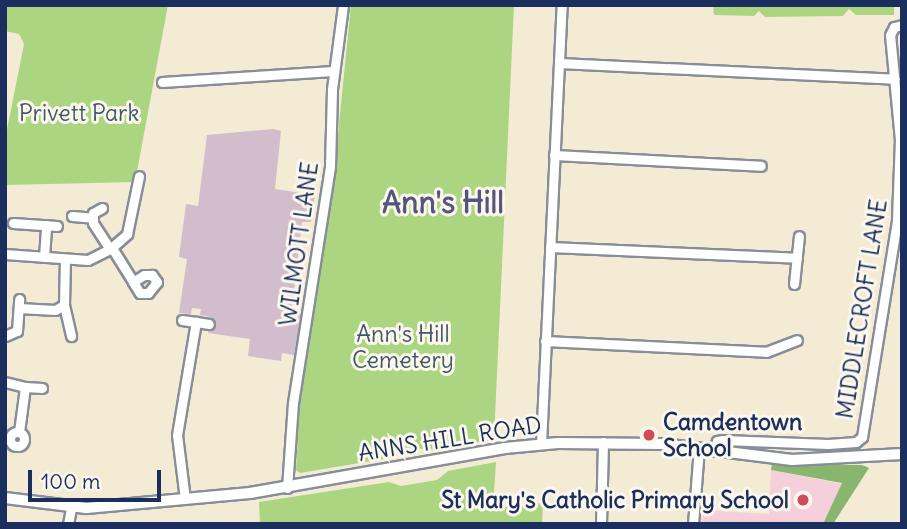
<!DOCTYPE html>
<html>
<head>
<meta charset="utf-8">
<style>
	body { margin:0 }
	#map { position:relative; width:907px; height:529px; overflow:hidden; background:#f3ebd4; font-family:Delius,sans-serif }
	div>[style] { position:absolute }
	.built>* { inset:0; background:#f5cfda }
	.industrial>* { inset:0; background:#d1bdcb }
	.green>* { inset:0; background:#abd581 }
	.forest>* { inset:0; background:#88b66f }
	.roads { filter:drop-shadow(2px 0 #878d99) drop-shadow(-2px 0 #878d99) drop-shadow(0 2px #878d99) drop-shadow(0 -2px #878d99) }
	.minor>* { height:9px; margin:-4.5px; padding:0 4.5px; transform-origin:4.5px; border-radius:4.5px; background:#fff }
	.minor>.ring { margin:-4.5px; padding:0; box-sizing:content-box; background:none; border:9px solid #fff; border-radius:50% }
	.tertiary>* { height:10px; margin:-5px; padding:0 5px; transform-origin:5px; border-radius:5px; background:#fff }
	.dots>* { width:19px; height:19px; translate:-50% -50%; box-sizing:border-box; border:4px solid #fbf7ec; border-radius:50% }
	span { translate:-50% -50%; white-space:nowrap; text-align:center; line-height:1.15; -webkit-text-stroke:6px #fbf7ec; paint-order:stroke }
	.park-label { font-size:23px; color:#3f5867 }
	.street-label { font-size:23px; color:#1b2f5e }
	.poi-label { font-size:23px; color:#1b2f5e; font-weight:700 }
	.left { translate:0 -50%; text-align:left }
	.right { translate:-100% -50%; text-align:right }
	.district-label { font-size:30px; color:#56557e; font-weight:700 }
	.frame { position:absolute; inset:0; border:7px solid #1b2f5e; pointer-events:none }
	.scale { position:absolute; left:28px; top:470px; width:133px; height:32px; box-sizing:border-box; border:4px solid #1b2f5e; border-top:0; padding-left:9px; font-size:21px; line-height:24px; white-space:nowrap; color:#1b2f5e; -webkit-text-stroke:5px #fbf7ec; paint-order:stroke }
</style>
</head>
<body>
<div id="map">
	<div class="built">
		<i style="clip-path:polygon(771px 470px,842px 484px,823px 524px,702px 524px,703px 510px,769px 514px)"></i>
	</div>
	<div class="industrial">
		<i style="clip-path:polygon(273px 129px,281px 131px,275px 189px,315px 195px,311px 222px,302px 222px,292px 307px,301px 314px,294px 355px,282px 353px,281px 361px,248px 356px,250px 339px,208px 333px,210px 317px,200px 315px,201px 309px,192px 308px,191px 314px,179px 313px,187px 259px,179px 257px,186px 204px,198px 206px,207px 135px)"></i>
	</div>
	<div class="green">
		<i style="clip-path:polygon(5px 5px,168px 5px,135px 182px,5px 185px,5px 140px,24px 44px,19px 34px,5px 31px)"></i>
		<i style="clip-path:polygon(351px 5px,514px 5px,494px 439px,439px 450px,409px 448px,389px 458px,300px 473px,296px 470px,300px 398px,337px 144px)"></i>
		<i style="clip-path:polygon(713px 5px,894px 5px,894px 15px,856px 15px,849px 9px,843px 16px,765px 17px,759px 11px,754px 16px,714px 15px)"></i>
		<i style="clip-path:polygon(496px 462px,493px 508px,543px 503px,542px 524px,260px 524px,259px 502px,389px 482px,401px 486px,437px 480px,448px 471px)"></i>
	</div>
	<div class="forest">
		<i style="clip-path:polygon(772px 464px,862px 465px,869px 468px,833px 524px,823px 524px,842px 483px,771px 470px)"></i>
	</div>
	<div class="roads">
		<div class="minor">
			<i style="left:559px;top:63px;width:336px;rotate:2.7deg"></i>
			<i style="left:162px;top:82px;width:171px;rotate:-3.7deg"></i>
			<i style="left:554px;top:155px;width:207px;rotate:3deg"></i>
			<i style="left:102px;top:208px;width:10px;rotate:151deg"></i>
			<i style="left:93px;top:213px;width:10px;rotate:90deg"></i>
			<i style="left:93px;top:223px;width:31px;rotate:57deg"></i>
			<i style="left:72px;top:216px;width:21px;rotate:5deg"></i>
			<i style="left:13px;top:223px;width:44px;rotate:3.9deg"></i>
			<i style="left:550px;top:247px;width:247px;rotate:2.5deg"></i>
			<i style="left:112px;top:248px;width:40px;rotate:58deg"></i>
			<i style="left:133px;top:282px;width:13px;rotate:58deg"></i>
			<i style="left:140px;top:293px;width:8px"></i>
			<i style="left:148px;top:293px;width:14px;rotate:-51deg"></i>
			<i style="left:157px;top:282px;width:9px;rotate:-126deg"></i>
			<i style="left:152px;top:275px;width:8px;rotate:180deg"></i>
			<i style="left:144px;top:275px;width:13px;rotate:148deg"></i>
			<i style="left:5px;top:254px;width:83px;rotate:4.1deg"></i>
			<i style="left:88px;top:260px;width:25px;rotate:-27deg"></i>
			<i style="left:110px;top:249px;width:23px;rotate:-41deg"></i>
			<i style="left:127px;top:234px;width:59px;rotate:-78.3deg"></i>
			<i style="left:44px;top:257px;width:32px;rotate:-86deg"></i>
			<i style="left:794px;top:284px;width:48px;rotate:-84.1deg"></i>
			<i style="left:64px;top:305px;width:32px;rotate:77deg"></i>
			<i style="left:19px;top:308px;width:36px;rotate:3deg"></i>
			<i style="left:55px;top:310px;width:10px;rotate:-29deg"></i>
			<i style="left:64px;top:305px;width:46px;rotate:-88.8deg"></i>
			<i style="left:182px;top:320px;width:14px;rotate:8deg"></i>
			<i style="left:5px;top:336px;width:13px;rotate:-23deg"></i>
			<i style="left:17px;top:331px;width:32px;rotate:-86deg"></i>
			<i style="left:545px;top:341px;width:221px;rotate:2.8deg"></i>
			<i style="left:766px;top:352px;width:33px;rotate:-21deg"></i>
			<i style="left:5px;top:382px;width:21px;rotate:14deg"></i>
			<i style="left:25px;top:387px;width:45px;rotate:97.6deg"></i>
			<i style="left:25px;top:387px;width:17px;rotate:3deg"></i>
			<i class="ring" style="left:10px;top:432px;width:5px;height:5px"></i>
			<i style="left:541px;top:444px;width:440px;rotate:-87.3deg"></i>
			<i style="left:714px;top:450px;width:9px;rotate:-72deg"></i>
			<i style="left:717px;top:441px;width:6px;rotate:-9deg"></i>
			<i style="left:723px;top:440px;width:105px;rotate:2.2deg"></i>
			<i style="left:828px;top:444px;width:28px;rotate:-4deg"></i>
			<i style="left:856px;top:442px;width:8px;rotate:-40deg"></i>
			<i style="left:862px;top:437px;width:220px;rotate:-80.8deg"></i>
			<i style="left:897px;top:220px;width:80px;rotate:-87.9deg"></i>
			<i style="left:900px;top:140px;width:105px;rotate:-95.4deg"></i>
			<i style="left:890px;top:35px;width:9px;rotate:-63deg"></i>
			<i style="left:894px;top:27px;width:8px;rotate:-14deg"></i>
			<i style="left:287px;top:488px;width:85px;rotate:-86deg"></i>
			<i style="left:293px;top:403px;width:240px;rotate:-81.1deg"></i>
			<i style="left:330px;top:166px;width:77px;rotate:-88.5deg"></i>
			<i style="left:332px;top:89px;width:85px;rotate:-82.5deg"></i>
			<i style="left:185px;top:499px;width:64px;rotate:-97.1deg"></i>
			<i style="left:177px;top:435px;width:115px;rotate:-80.5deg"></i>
			<i style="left:196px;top:322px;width:13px;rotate:9deg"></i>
			<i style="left:68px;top:524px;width:16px;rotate:-79deg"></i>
			<i style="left:601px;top:524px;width:82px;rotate:-88.6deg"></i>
			<i style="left:693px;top:524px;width:76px;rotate:-85.5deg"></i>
		</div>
		<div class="tertiary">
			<i style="left:5px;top:498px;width:82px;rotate:7deg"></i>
			<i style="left:86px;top:508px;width:165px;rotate:-5.2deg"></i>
			<i style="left:250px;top:493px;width:259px;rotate:-10deg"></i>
			<i style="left:505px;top:448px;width:53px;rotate:-5.4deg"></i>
			<i style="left:558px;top:443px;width:104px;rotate:0.6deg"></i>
			<i style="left:662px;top:444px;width:131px;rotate:7deg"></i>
			<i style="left:792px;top:460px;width:110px;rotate:-3.1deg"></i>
		</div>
	</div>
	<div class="dots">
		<i style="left:649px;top:435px;background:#d1495b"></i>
		<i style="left:803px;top:500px;background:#d1495b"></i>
	</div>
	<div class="park-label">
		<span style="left:79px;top:113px">Privett Park</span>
		<span style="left:403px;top:347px">Ann's Hill<br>Cemetery</span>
	</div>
	<div class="street-label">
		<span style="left:299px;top:244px;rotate:-82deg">WILMOTT LANE</span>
		<span style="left:862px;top:309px;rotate:-81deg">MIDDLECROFT LANE</span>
		<span style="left:450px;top:439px;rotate:-9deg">ANNS HILL ROAD</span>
	</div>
	<div class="poi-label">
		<span class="left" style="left:663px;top:435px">Camdentown<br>School</span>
		<span class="right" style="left:789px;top:500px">St Mary's Catholic Primary School</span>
	</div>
	<div class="district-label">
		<span style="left:443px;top:202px">Ann's Hill</span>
	</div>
	<div class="frame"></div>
	<div class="scale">100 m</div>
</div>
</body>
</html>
